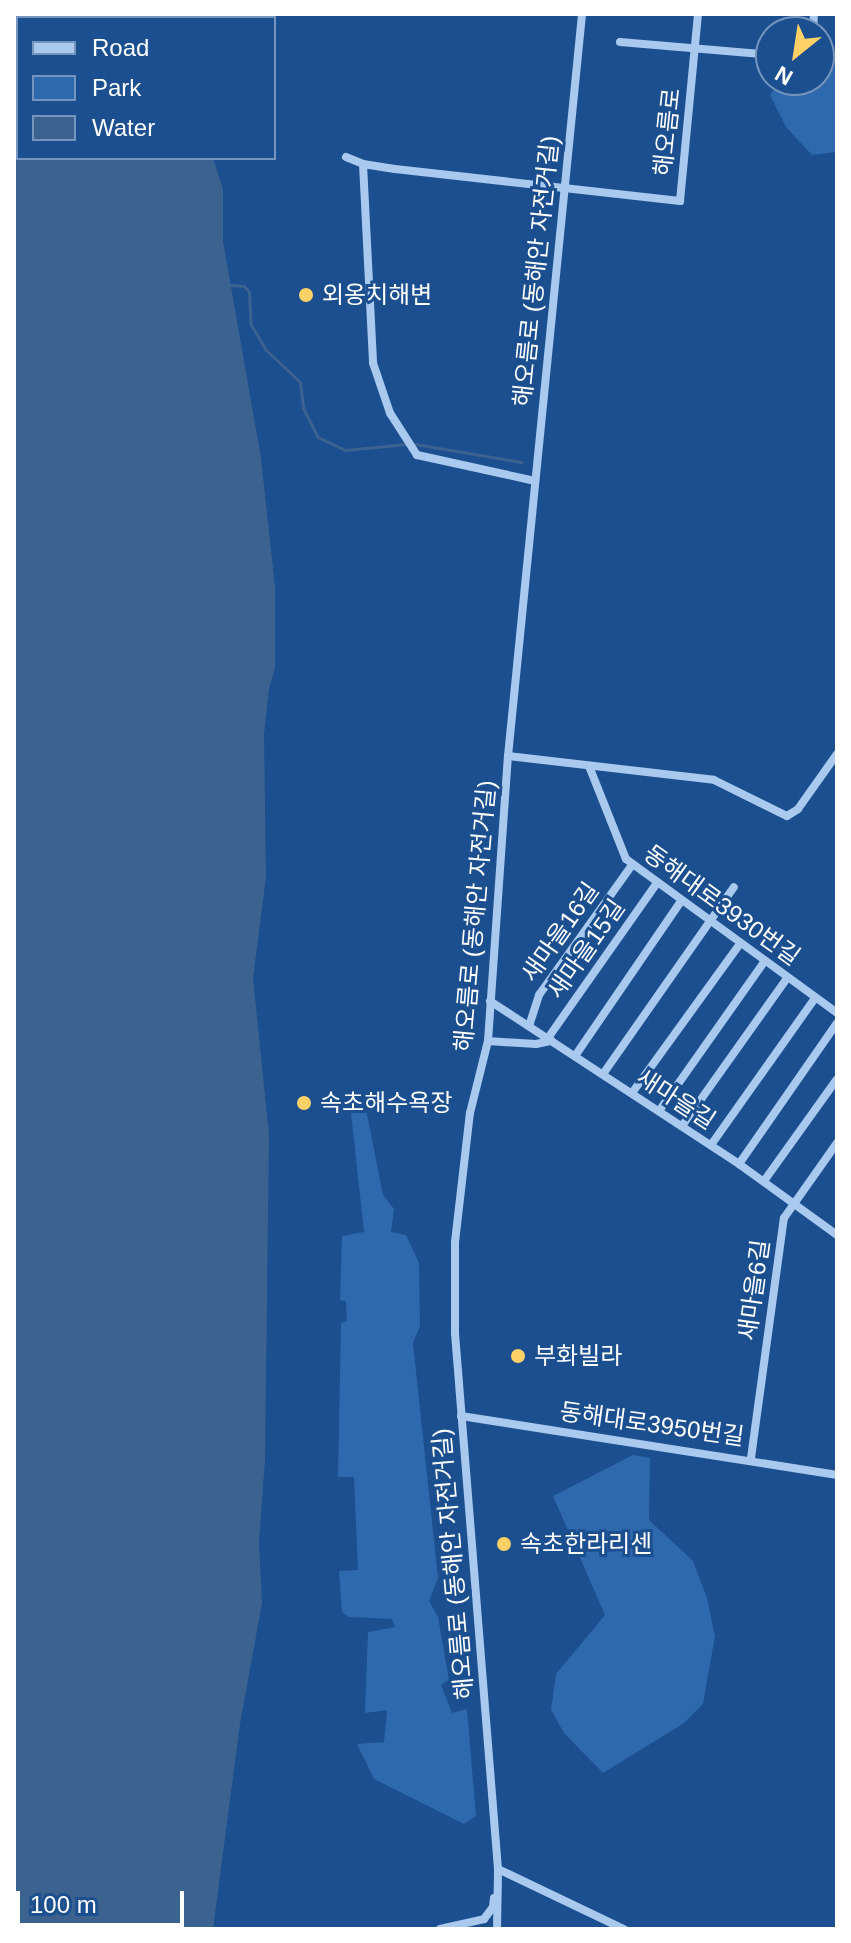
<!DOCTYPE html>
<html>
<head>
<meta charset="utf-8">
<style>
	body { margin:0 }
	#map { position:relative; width:851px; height:1943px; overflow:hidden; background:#1b4f8f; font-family:Arial,"Noto Sans KR",sans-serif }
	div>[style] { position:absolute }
	.green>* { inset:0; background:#2e69ad }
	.water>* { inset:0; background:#3c6290 }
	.stream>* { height:3px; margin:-1.5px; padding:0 1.5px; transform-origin:1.5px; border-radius:1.5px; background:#3c6290 }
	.street>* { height:8px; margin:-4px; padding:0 4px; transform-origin:4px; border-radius:4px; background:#a9c9ee }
	.dots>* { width:22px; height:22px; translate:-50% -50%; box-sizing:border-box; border:4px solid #1b4f8f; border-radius:50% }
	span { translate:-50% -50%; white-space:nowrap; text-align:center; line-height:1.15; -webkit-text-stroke:6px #1b4f8f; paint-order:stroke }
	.street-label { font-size:24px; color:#fff }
	.poi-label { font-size:24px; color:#fff }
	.left { translate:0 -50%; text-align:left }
	.frame { position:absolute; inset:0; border:16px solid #fff; pointer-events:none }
	.legend { position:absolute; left:16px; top:16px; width:260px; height:144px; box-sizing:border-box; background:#1b4f8f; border:2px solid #7695bc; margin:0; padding:10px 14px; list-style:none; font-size:24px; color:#fff }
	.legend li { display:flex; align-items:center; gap:16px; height:40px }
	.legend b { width:40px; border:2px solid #7695bc }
	.north { position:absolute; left:755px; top:16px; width:80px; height:80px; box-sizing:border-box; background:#1b4f8f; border:2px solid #7695bc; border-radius:50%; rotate:210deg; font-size:22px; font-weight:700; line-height:32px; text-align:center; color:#fff }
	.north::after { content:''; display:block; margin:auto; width:28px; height:36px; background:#ffd166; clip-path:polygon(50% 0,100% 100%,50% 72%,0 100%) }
	.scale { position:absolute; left:16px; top:1891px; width:168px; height:36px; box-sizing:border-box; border:4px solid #fff; border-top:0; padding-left:10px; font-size:24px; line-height:28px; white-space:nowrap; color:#fff; -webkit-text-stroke:6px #1b4f8f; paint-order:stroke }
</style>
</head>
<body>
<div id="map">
	<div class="green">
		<i style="clip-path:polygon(821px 51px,837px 53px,837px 152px,812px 155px,786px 127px,770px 95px,780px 80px,819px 80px)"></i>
		<i style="clip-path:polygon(364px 1099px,383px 1195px,394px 1209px,391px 1232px,406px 1235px,419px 1263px,420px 1326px,413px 1343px,438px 1578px,429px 1601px,438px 1617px,449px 1680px,441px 1685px,452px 1713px,467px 1709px,476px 1816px,464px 1824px,374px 1779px,357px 1744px,384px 1742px,387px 1710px,365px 1713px,368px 1632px,395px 1627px,392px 1619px,349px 1617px,342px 1612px,339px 1571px,358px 1570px,354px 1477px,338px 1477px,341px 1323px,347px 1321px,346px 1301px,340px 1300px,342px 1236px,364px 1232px,350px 1104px)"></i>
		<i style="clip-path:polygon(633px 1455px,650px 1458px,649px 1520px,693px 1561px,707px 1598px,715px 1636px,703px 1704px,684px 1723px,603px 1773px,564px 1733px,551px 1710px,556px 1674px,605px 1615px,553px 1496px)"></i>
	</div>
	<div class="water">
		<i style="clip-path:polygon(14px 14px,137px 14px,138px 18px,18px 18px,18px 158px,213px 158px,223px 189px,223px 241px,261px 458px,275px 587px,275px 668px,269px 689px,264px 734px,266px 877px,253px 978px,269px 1134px,265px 1460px,259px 1542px,262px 1603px,240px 1724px,213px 1929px,14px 1929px)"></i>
	</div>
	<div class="stream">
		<i style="left:230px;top:285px;width:14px;rotate:4deg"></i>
		<i style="left:244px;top:286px;width:8px;rotate:50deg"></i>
		<i style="left:249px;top:292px;width:33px;rotate:87deg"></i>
		<i style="left:251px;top:325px;width:29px;rotate:59deg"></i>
		<i style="left:266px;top:350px;width:47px;rotate:43.3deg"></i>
		<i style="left:300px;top:382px;width:26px;rotate:83deg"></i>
		<i style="left:303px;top:408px;width:33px;rotate:63deg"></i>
		<i style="left:318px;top:437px;width:30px;rotate:26deg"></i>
		<i style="left:345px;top:450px;width:62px;rotate:-5.5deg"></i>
		<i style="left:415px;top:444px;width:108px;rotate:9.6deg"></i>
	</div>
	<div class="street">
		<i style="left:813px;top:32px;width:18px;rotate:-87deg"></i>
		<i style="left:620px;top:42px;width:152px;rotate:4.9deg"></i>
		<i style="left:346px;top:157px;width:18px;rotate:22deg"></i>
		<i style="left:363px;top:164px;width:32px;rotate:9deg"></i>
		<i style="left:395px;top:169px;width:287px;rotate:6.4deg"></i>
		<i style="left:680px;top:201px;width:188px;rotate:-84.5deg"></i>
		<i style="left:363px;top:164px;width:199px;rotate:87.1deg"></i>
		<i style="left:373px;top:363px;width:53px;rotate:71.2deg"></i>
		<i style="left:390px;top:413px;width:50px;rotate:57.3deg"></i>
		<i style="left:417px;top:455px;width:121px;rotate:12.4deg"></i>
		<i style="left:508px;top:756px;width:207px;rotate:6.6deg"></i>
		<i style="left:714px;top:780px;width:81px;rotate:26.3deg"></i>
		<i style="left:787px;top:816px;width:13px;rotate:-32deg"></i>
		<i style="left:798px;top:809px;width:67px;rotate:-54.7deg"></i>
		<i style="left:589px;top:766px;width:100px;rotate:68.3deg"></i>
		<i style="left:626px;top:859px;width:261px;rotate:36.1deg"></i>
		<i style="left:490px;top:1001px;width:298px;rotate:33.2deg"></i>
		<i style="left:739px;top:1164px;width:121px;rotate:35.9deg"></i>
		<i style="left:529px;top:1026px;width:33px;rotate:-72deg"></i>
		<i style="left:539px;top:995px;width:160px;rotate:-54.4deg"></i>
		<i style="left:548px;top:1038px;width:189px;rotate:-54.9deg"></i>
		<i style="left:488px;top:1041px;width:48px;rotate:3.6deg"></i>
		<i style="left:536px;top:1044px;width:16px;rotate:-11deg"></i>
		<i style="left:575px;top:1056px;width:188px;rotate:-55.6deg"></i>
		<i style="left:603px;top:1074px;width:228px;rotate:-55deg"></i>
		<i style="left:632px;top:1093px;width:184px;rotate:-54.1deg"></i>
		<i style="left:659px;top:1111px;width:182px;rotate:-54.8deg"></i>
		<i style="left:682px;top:1126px;width:181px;rotate:-54.6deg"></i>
		<i style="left:711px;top:1145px;width:180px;rotate:-54.7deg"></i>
		<i style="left:739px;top:1164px;width:172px;rotate:-55.2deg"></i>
		<i style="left:764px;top:1181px;width:125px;rotate:-54.4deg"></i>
		<i style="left:461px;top:1416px;width:381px;rotate:8.9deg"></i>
		<i style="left:751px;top:1458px;width:242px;rotate:-82.2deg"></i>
		<i style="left:784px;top:1218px;width:92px;rotate:-54.8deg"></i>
		<i style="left:498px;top:1869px;width:140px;rotate:25.5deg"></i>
		<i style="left:440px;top:1929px;width:45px;rotate:-12.8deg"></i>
		<i style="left:484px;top:1919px;width:15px;rotate:-53deg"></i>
		<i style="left:493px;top:1907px;width:9px;rotate:-84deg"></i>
		<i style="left:497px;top:1929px;width:60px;rotate:-89deg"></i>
		<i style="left:498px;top:1869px;width:538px;rotate:-94.59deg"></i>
		<i style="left:455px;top:1333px;width:91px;rotate:-90deg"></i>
		<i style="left:455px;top:1242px;width:130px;rotate:-83.4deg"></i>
		<i style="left:470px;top:1113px;width:74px;rotate:-76deg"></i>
		<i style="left:488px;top:1041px;width:286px;rotate:-86deg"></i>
		<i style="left:508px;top:756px;width:746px;rotate:-84.3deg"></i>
	</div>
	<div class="dots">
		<i style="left:306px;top:295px;background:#ffd166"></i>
		<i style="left:304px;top:1103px;background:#ffd166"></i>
		<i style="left:518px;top:1356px;background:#ffd166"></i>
		<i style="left:504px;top:1544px;background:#ffd166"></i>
	</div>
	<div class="street-label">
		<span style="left:667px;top:132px;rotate:-84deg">해오름로</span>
		<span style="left:536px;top:271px;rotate:-84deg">해오름로 (동해안 자전거길)</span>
		<span style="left:722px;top:905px;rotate:36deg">동해대로3930번길</span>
		<span style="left:475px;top:916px;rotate:-85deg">해오름로 (동해안 자전거길)</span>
		<span style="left:560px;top:932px;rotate:-55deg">새마을16길</span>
		<span style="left:586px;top:949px;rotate:-55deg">새마을15길</span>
		<span style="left:676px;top:1099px;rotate:33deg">새마을길</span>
		<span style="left:754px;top:1290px;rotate:-82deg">새마을6길</span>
		<span style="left:652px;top:1424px;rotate:8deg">동해대로3950번길</span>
		<span style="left:453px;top:1564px;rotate:-95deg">해오름로 (동해안 자전거길)</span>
	</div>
	<div class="poi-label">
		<span class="left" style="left:322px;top:295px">외옹치해변</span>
		<span class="left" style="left:320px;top:1103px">속초해수욕장</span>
		<span class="left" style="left:534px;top:1356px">부화빌라</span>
		<span class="left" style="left:520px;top:1544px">속초한라리센</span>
	</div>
	<div class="frame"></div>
	<ul class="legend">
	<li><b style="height:10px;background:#a9c9ee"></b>Road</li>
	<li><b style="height:22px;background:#2e69ad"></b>Park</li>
	<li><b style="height:22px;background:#3c6290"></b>Water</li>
	</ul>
	<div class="north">N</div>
	<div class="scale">100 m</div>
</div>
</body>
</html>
